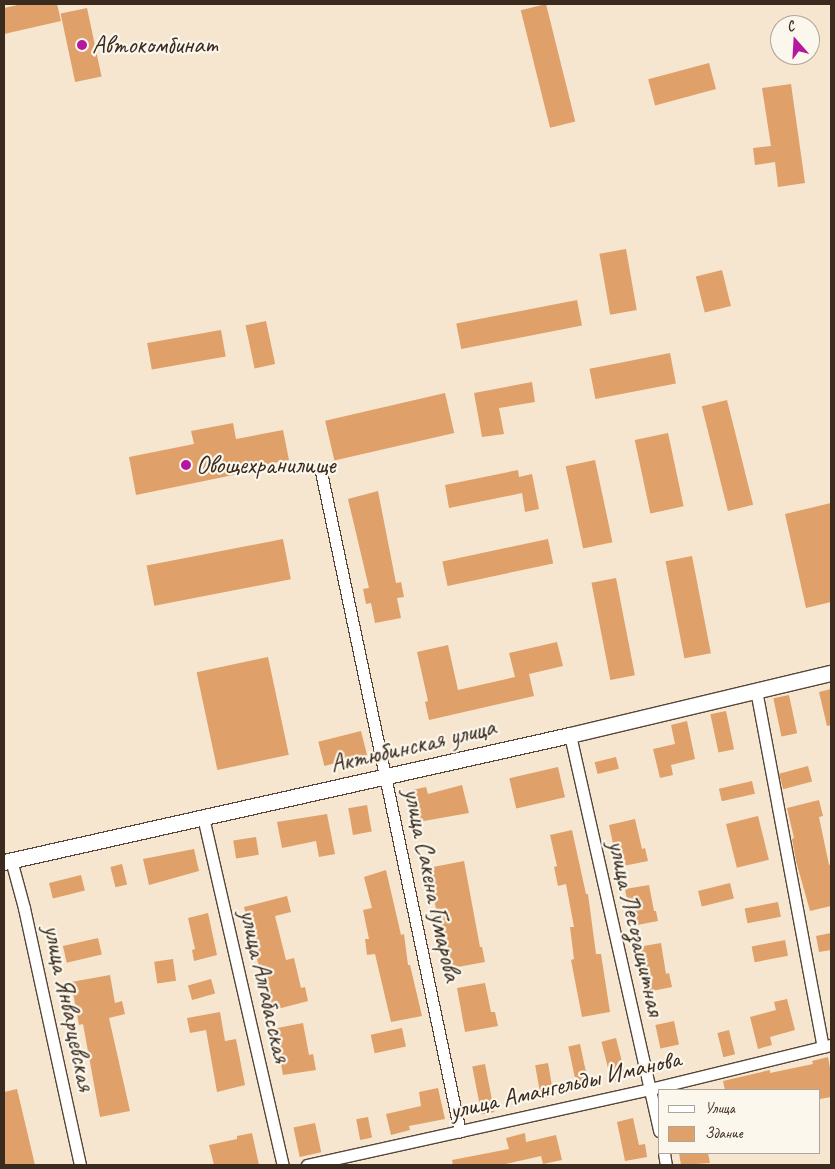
<!DOCTYPE html>
<html>
<head>
<meta charset="utf-8">
<style>
	body { margin:0 }
	#map { position:relative; width:835px; height:1169px; overflow:hidden; background:#f6e6cf; font-family:Caveat,sans-serif }
	div>[style] { position:absolute }
	.building>* { inset:0; background:#e0a069; transform-origin:0 0 }
	.roads { filter:drop-shadow(1px 0 #574639) drop-shadow(-1px 0 #574639) drop-shadow(0 1px #574639) drop-shadow(0 -1px #574639) }
	.minor>* { height:11px; margin:-5.5px; padding:0 5.5px; transform-origin:5.5px; border-radius:5.5px; background:#fff }
	.tertiary>* { height:15px; margin:-7.5px; padding:0 7.5px; transform-origin:7.5px; border-radius:7.5px; background:#fff }
	.dots>* { width:14px; height:14px; translate:-50% -50%; box-sizing:border-box; border:2px solid #fbf7ec; border-radius:50% }
	span { translate:-50% -50%; white-space:nowrap; text-align:center; line-height:1.15; -webkit-text-stroke:4.5px #fbf7ec; paint-order:stroke }
	.poi-label { font-size:25px; color:#3b2a1e }
	.left { translate:0 -50%; text-align:left }
	.street-label { font-size:25px; color:#3b2a1e }
	.frame { position:absolute; inset:0; border:5px solid #3b2a1e; pointer-events:none }
	.legend { position:absolute; left:658px; top:1089px; width:162px; height:65px; box-sizing:border-box; background:#fbf7ec; border:1px solid #aea59a; margin:0; padding:6px 9px; list-style:none; font-size:15px; color:#3b2a1e }
	.legend li { display:flex; align-items:center; gap:10px; height:25px }
	.legend b { width:25px; border:1px solid #aea59a }
	.north { position:absolute; left:770px; top:15px; width:50px; height:50px; box-sizing:border-box; background:#fbf7ec; border:1px solid #aea59a; border-radius:50%; rotate:341deg; font-size:14px; font-weight:700; line-height:20px; text-align:center; color:#3b2a1e }
	.north::after { content:''; display:block; margin:auto; width:18px; height:22px; background:#b5179e; clip-path:polygon(50% 0,100% 100%,50% 72%,0 100%) }
</style>
</head>
<body>
<div id="map">
	<div class="building">
		<i style="clip-path:polygon(22px 4px,57px 4px,61px 21px,4px 34px,4px 8px)"></i>
		<i style="left:546px;top:4px;width:121px;height:26px;rotate:76deg"></i>
		<i style="left:87px;top:8px;width:70px;height:27px;rotate:78deg"></i>
		<i style="left:709px;top:63px;width:27px;height:63px;rotate:75deg"></i>
		<i style="clip-path:polygon(791px 84px,805px 183px,778px 187px,775px 162px,755px 165px,753px 148px,771px 146px,762px 88px)"></i>
		<i style="left:626px;top:249px;width:62px;height:27px;rotate:80deg"></i>
		<i style="left:722px;top:270px;width:37px;height:27px;rotate:76deg"></i>
		<i style="left:577px;top:300px;width:26px;height:123px;rotate:79deg"></i>
		<i style="left:266px;top:321px;width:44px;height:21px;rotate:78deg"></i>
		<i style="left:221px;top:330px;width:27px;height:75px;rotate:80deg"></i>
		<i style="left:670px;top:353px;width:31px;height:82px;rotate:79deg"></i>
		<i style="clip-path:polygon(532px 382px,535px 402px,499px 408px,504px 434px,482px 437px,474px 393px)"></i>
		<i style="left:445px;top:393px;width:41px;height:123px;rotate:77deg"></i>
		<i style="left:727px;top:400px;width:108px;height:26px;rotate:76deg"></i>
		<i style="clip-path:polygon(233px 423px,236px 439px,283px 430px,289px 460px,242px 469px,243px 473px,136px 495px,129px 457px,194px 444px,191px 431px)"></i>
		<i style="left:668px;top:433px;width:75px;height:34px;rotate:78deg"></i>
		<i style="left:595px;top:460px;width:84px;height:30px;rotate:78deg"></i>
		<i style="clip-path:polygon(518px 470px,519px 477px,532px 474px,539px 509px,525px 512px,522px 493px,449px 508px,445px 485px)"></i>
		<i style="clip-path:polygon(378px 491px,396px 583px,401px 582px,404px 597px,397px 598px,401px 618px,375px 623px,371px 603px,366px 604px,363px 589px,369px 588px,348px 499px)"></i>
		<i style="clip-path:polygon(831px 503px,831px 602px,806px 608px,785px 514px)"></i>
		<i style="left:283px;top:539px;width:41px;height:139px;rotate:79deg"></i>
		<i style="left:548px;top:539px;width:25px;height:108px;rotate:78deg"></i>
		<i style="left:692px;top:556px;width:99px;height:27px;rotate:79deg"></i>
		<i style="left:616px;top:578px;width:99px;height:25px;rotate:79deg"></i>
		<i style="clip-path:polygon(557px 642px,563px 666px,529px 674px,534px 696px,429px 720px,425px 702px,428px 701px,417px 652px,448px 645px,458px 690px,515px 677px,509px 653px)"></i>
		<i style="left:268px;top:657px;width:100px;height:73px;rotate:78deg"></i>
		<i style="clip-path:polygon(831px 689px,831px 725px,827px 726px,819px 692px)"></i>
		<i style="left:789px;top:695px;width:39px;height:16px;rotate:78deg"></i>
		<i style="left:726px;top:711px;width:39px;height:16px;rotate:78deg"></i>
		<i style="clip-path:polygon(687px 721px,695px 759px,671px 765px,673px 775px,660px 778px,653px 749px,675px 744px,671px 725px)"></i>
		<i style="left:361px;top:731px;width:25px;height:44px;rotate:76deg"></i>
		<i style="left:616px;top:757px;width:12px;height:22px;rotate:76deg"></i>
		<i style="left:808px;top:766px;width:16px;height:30px;rotate:75deg"></i>
		<i style="left:558px;top:767px;width:31px;height:50px;rotate:77deg"></i>
		<i style="left:752px;top:781px;width:13px;height:34px;rotate:77deg"></i>
		<i style="clip-path:polygon(462px 785px,469px 813px,418px 822px,412px 790px,426px 787px,428px 794px)"></i>
		<i style="clip-path:polygon(819px 800px,823px 816px,819px 817px,829px 865px,831px 864px,831px 906px,810px 911px,796px 861px,792px 839px,794px 838px,787px 808px)"></i>
		<i style="left:367px;top:805px;width:27px;height:19px;rotate:80deg"></i>
		<i style="clip-path:polygon(327px 814px,335px 854px,319px 857px,316px 841px,282px 848px,277px 822px)"></i>
		<i style="left:758px;top:816px;width:45px;height:33px;rotate:76deg"></i>
		<i style="clip-path:polygon(635px 819px,642px 849px,645px 848px,648px 861px,618px 867px,609px 825px)"></i>
		<i style="clip-path:polygon(572px 830px,586px 894px,588px 894px,596px 954px,601px 954px,610px 1012px,582px 1017px,571px 960px,574px 959px,570px 927px,574px 927px,566px 884px,558px 886px,554px 867px,557px 866px,550px 835px)"></i>
		<i style="left:256px;top:837px;width:18px;height:23px;rotate:81deg"></i>
		<i style="clip-path:polygon(194px 849px,199px 871px,149px 885px,143px 859px)"></i>
		<i style="clip-path:polygon(464px 861px,480px 947px,482px 947px,485px 962px,452px 968px,446px 939px,442px 940px,428px 868px)"></i>
		<i style="left:122px;top:864px;width:21px;height:12px;rotate:76deg"></i>
		<i style="clip-path:polygon(386px 870px,401px 935px,404px 934px,408px 965px,410px 965px,422px 1016px,391px 1022px,375px 954px,367px 955px,365px 939px,369px 939px,363px 910px,372px 908px,364px 877px)"></i>
		<i style="left:81px;top:875px;width:16px;height:33px;rotate:76deg"></i>
		<i style="left:730px;top:883px;width:16px;height:33px;rotate:76deg"></i>
		<i style="clip-path:polygon(649px 885px,654px 911px,656px 911px,658px 921px,632px 926px,625px 889px)"></i>
		<i style="clip-path:polygon(287px 896px,291px 912px,275px 916px,286px 960px,294px 958px,301px 988px,305px 987px,308px 1001px,270px 1011px,244px 907px)"></i>
		<i style="left:778px;top:902px;width:15px;height:34px;rotate:79deg"></i>
		<i style="clip-path:polygon(208px 913px,217px 955px,194px 961px,192px 950px,195px 949px,188px 918px)"></i>
		<i style="clip-path:polygon(831px 933px,831px 950px,819px 952px,816px 936px)"></i>
		<i style="left:98px;top:938px;width:17px;height:36px;rotate:77deg"></i>
		<i style="left:785px;top:940px;width:16px;height:34px;rotate:79deg"></i>
		<i style="clip-path:polygon(661px 943px,666px 974px,669px 973px,672px 987px,647px 992px,638px 947px)"></i>
		<i style="left:173px;top:959px;width:22px;height:19px;rotate:82deg"></i>
		<i style="clip-path:polygon(110px 975px,115px 1003px,122px 1001px,125px 1014px,109px 1018px,130px 1111px,100px 1117px,83px 1024px,79px 1025px,71px 982px)"></i>
		<i style="left:211px;top:979px;width:15px;height:24px;rotate:74deg"></i>
		<i style="clip-path:polygon(485px 983px,491px 1012px,495px 1012px,498px 1026px,465px 1032px,457px 988px)"></i>
		<i style="clip-path:polygon(787px 999px,795px 1030px,770px 1037px,772px 1045px,758px 1049px,750px 1017px,776px 1010px,774px 1002px)"></i>
		<i style="clip-path:polygon(220px 1012px,225px 1041px,236px 1039px,245px 1085px,217px 1092px,206px 1030px,190px 1033px,187px 1018px)"></i>
		<i style="left:674px;top:1021px;width:24px;height:19px;rotate:78deg"></i>
		<i style="clip-path:polygon(303px 1023px,309px 1055px,313px 1054px,316px 1070px,283px 1075px,277px 1042px,275px 1042px,272px 1029px)"></i>
		<i style="left:402px;top:1028px;width:19px;height:32px;rotate:78deg"></i>
		<i style="left:729px;top:1030px;width:25px;height:12px;rotate:76deg"></i>
		<i style="left:616px;top:1038px;width:41px;height:15px;rotate:76deg"></i>
		<i style="left:580px;top:1044px;width:45px;height:12px;rotate:78deg"></i>
		<i style="clip-path:polygon(828px 1057px,831px 1073px,831px 1097px,820px 1099px,819px 1090px,725px 1090px,723px 1081px,770px 1070px,770px 1073px,813px 1064px,812px 1061px)"></i>
		<i style="left:548px;top:1063px;width:34px;height:13px;rotate:80deg"></i>
		<i style="left:485px;top:1064px;width:49px;height:13px;rotate:79deg"></i>
		<i style="clip-path:polygon(438px 1088px,445px 1119px,409px 1126px,410px 1130px,391px 1135px,386px 1114px,421px 1106px,419px 1092px)"></i>
		<i style="clip-path:polygon(17px 1089px,35px 1165px,5px 1165px,4px 1160px,4px 1092px)"></i>
		<i style="left:368px;top:1117px;width:21px;height:12px;rotate:79deg"></i>
		<i style="clip-path:polygon(633px 1118px,639px 1145px,645px 1144px,647px 1157px,625px 1161px,617px 1122px)"></i>
		<i style="left:315px;top:1123px;width:30px;height:22px;rotate:78deg"></i>
		<i style="clip-path:polygon(252px 1133px,259px 1165px,214px 1165px,209px 1145px,237px 1139px,237px 1136px)"></i>
		<i style="clip-path:polygon(525px 1133px,526px 1142px,556px 1135px,562px 1160px,543px 1164px,541px 1156px,501px 1165px,453px 1165px,452px 1160px,509px 1149px,506px 1138px)"></i>
		<i style="clip-path:polygon(679px 1153px,708px 1153px,710px 1163px,681px 1165px)"></i>
	</div>
	<div class="roads">
		<div class="minor">
			<i style="left:321px;top:472px;width:674px;rotate:78.11deg"></i>
			<i style="left:756px;top:690px;width:363px;rotate:79.4deg"></i>
			<i style="left:570px;top:735px;width:406px;rotate:77.3deg"></i>
			<i style="left:203px;top:817px;width:357px;rotate:77.1deg"></i>
			<i style="left:11px;top:860px;width:50px;rotate:74.8deg"></i>
			<i style="left:24px;top:908px;width:263px;rotate:77.7deg"></i>
			<i style="left:664px;top:1153px;width:12px;rotate:81deg"></i>
			<i style="left:307px;top:1165px;width:351px;rotate:-12.5deg"></i>
			<i style="left:650px;top:1089px;width:186px;rotate:-13.7deg"></i>
		</div>
		<div class="tertiary">
			<i style="left:4px;top:862px;width:580px;rotate:-12.65deg"></i>
			<i style="left:570px;top:735px;width:268px;rotate:-13.4deg"></i>
		</div>
	</div>
	<div class="dots">
		<i style="left:82px;top:45px;background:#b5179e"></i>
		<i style="left:186px;top:465px;background:#b5179e"></i>
	</div>
	<div class="poi-label">
		<span class="left" style="left:92px;top:45px">Автокомбинат</span>
		<span class="left" style="left:196px;top:465px">Овощехранилище</span>
	</div>
	<div class="street-label">
		<span style="left:413px;top:746px;rotate:-13deg">Актюбинская улица</span>
		<span style="left:432px;top:885px;rotate:78deg">улица Сакена Гумарова</span>
		<span style="left:636px;top:928px;rotate:77deg">улица Лесозащитная</span>
		<span style="left:265px;top:986px;rotate:77deg">улица Алгабасская</span>
		<span style="left:69px;top:1008px;rotate:78deg">улица Январцевская</span>
		<span style="left:565px;top:1085px;rotate:-13deg">улица Амангельды Иманова</span>
	</div>
	<div class="frame"></div>
	<ul class="legend">
	<li><b style="height:6px;background:#fff"></b>Улица</li>
	<li><b style="height:14px;background:#e0a069"></b>Здание</li>
	</ul>
	<div class="north">С</div>
</div>
</body>
</html>
